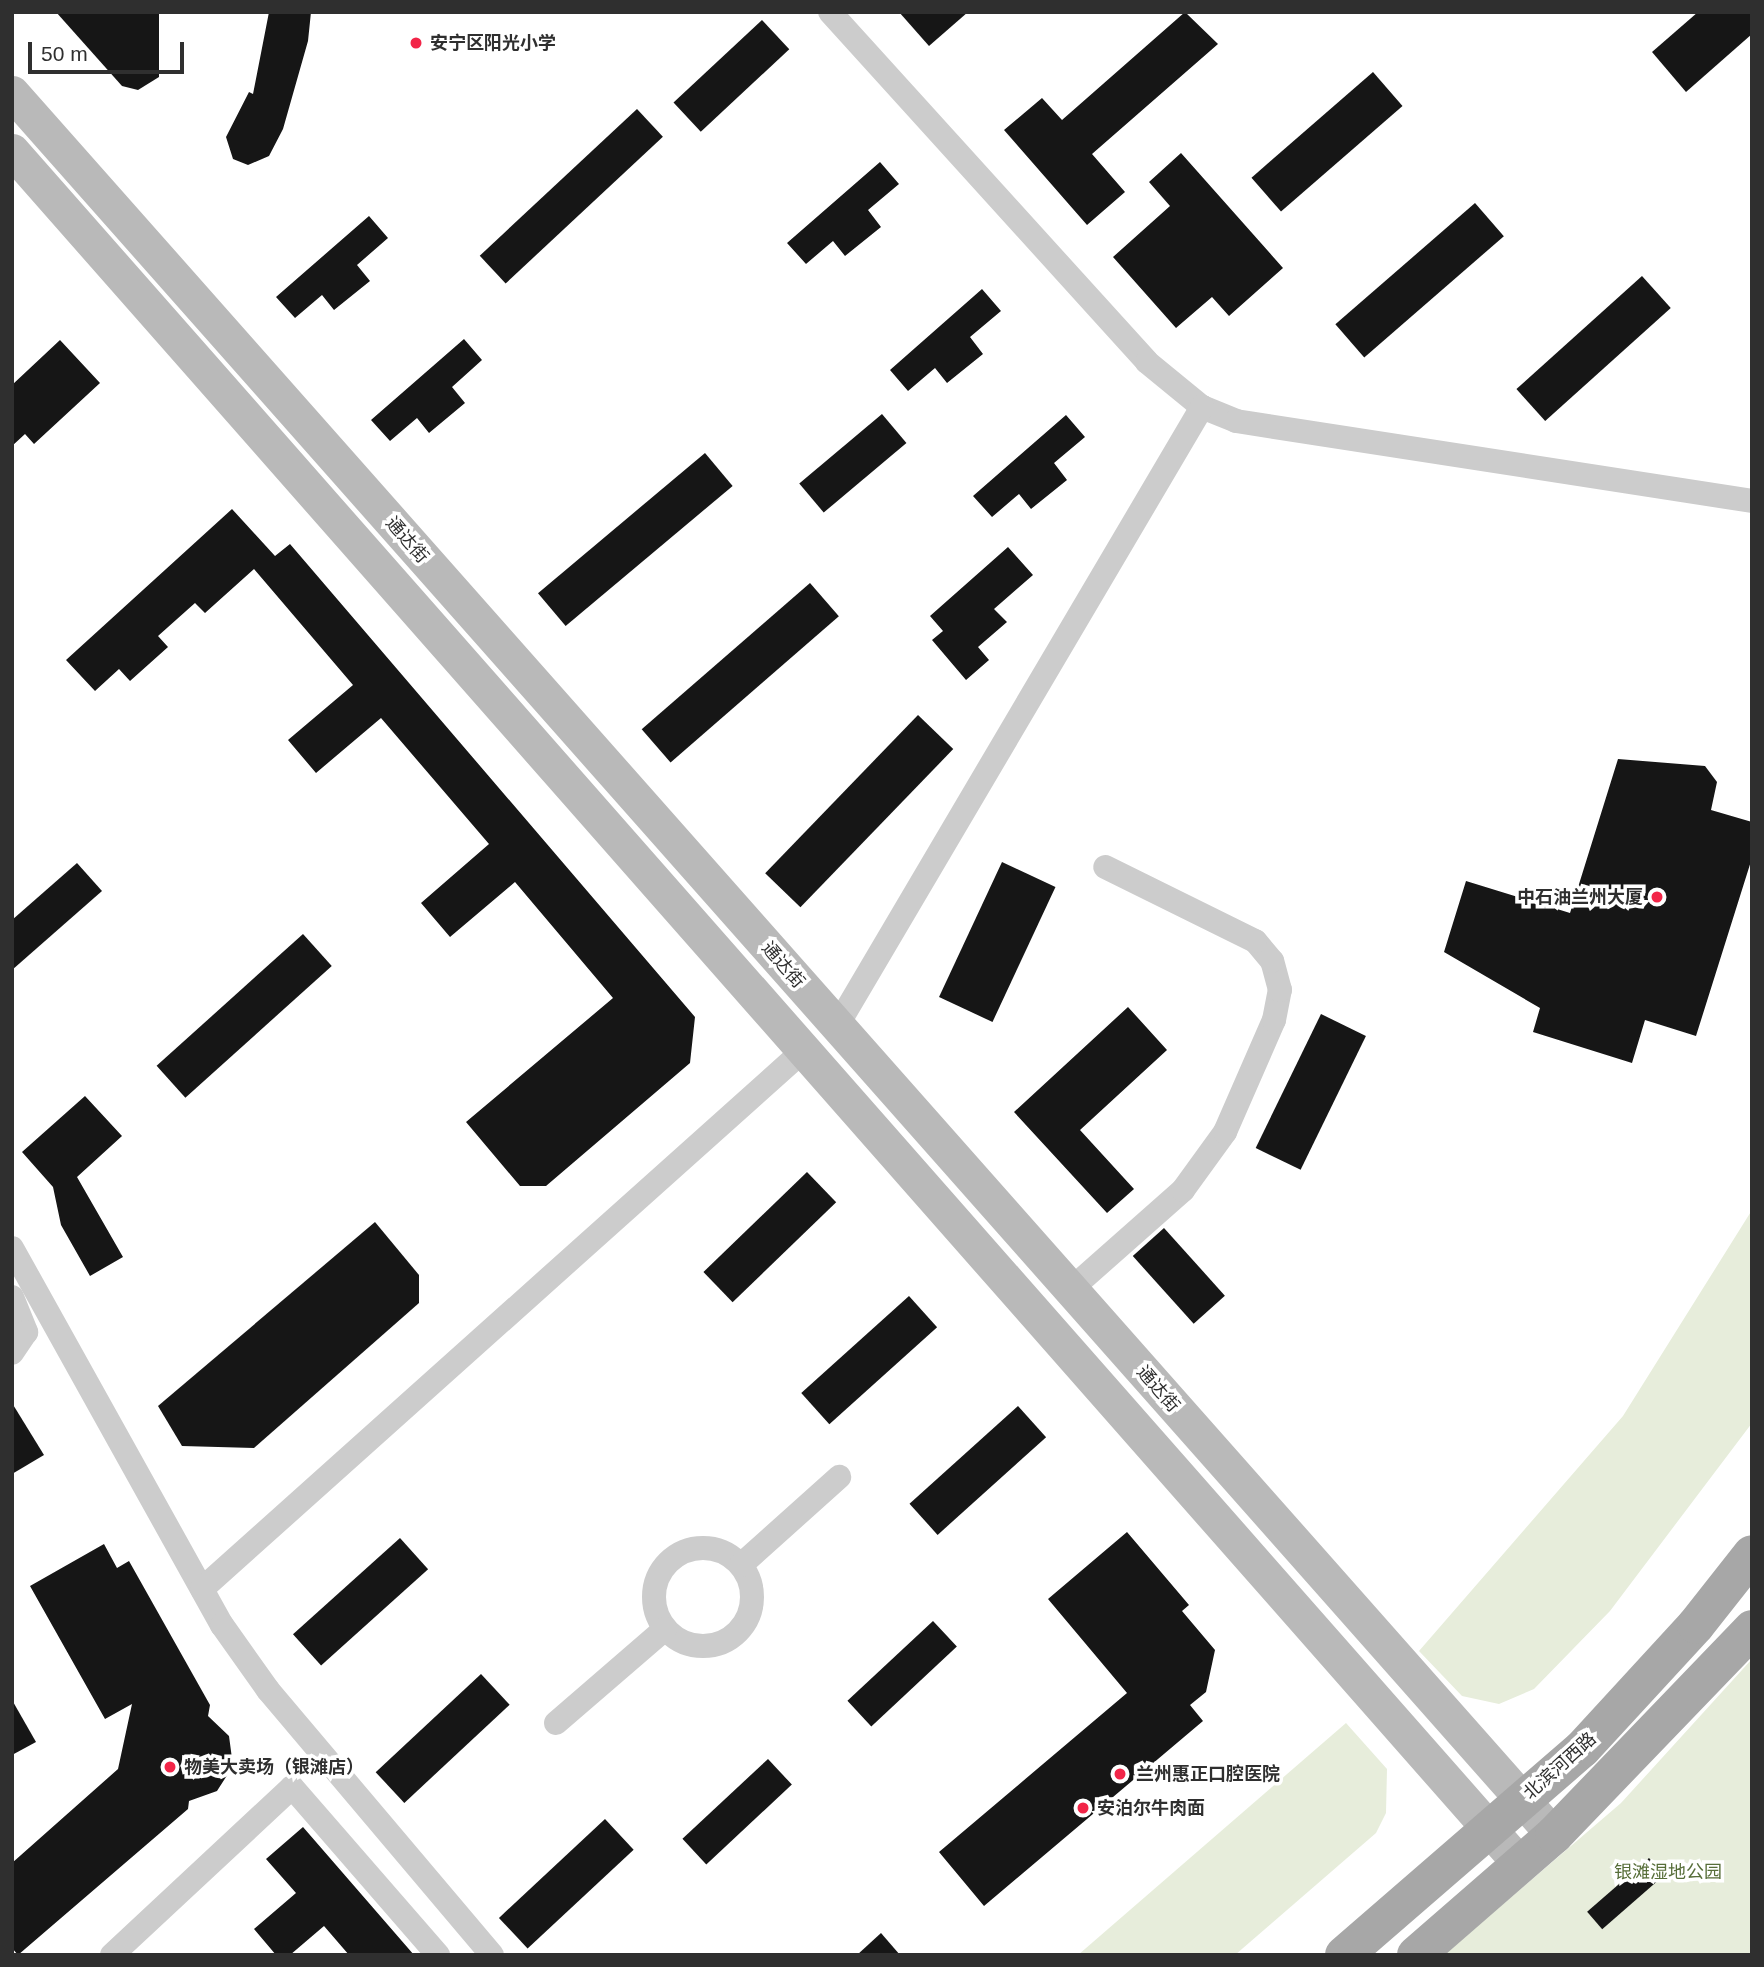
<!DOCTYPE html>
<html>
<head>
<meta charset="utf-8">
<style>
	body { margin:0 }
	#map { position:relative; width:1764px; height:1967px; overflow:hidden; background:#fff; font-family:Helvetica,"Noto Sans SC",sans-serif }
	div>[style] { position:absolute }
	.green>* { inset:0; background:#e7eddb }
	.building>* { inset:0; background:#161616; transform-origin:0 0 }
	.street>* { height:24px; margin:-12px; padding:0 12px; transform-origin:12px; border-radius:12px; background:#ccc }
	.street>.ring { margin:-12px; padding:0; box-sizing:content-box; background:none; border:24px solid #ccc; border-radius:50% }
	.secondary>* { height:35px; margin:-17.5px; padding:0 17.5px; transform-origin:17.5px; border-radius:17.5px; background:#b9b9b9 }
	.primary>* { height:38px; margin:-19px; padding:0 19px; transform-origin:19px; border-radius:19px; background:#a7a7a7 }
	.dots>* { width:19px; height:19px; translate:-50% -50%; box-sizing:border-box; border:4px solid #fff; border-radius:50% }
	span { translate:-50% -50%; white-space:nowrap; text-align:center; line-height:1.15; -webkit-text-stroke:7px #fff; paint-order:stroke }
	.poi-label { font-size:18px; color:#2f2f2f; font-weight:700 }
	.left { translate:0 -50%; text-align:left }
	.right { translate:-100% -50%; text-align:right }
	.street-label { font-size:18px; color:#2f2f2f }
	.park-label { font-size:18px; color:#576e39 }
	.frame { position:absolute; inset:0; border:14px solid #2f2f2f; pointer-events:none }
	.scale { position:absolute; left:28px; top:42px; width:156px; height:32px; box-sizing:border-box; border:4px solid #2f2f2f; border-top:0; padding-left:9px; font-size:21px; line-height:24px; white-space:nowrap; color:#2f2f2f; -webkit-text-stroke:5px #fff; paint-order:stroke }
</style>
</head>
<body>
<div id="map">
	<div class="green">
		<i style="clip-path:polygon(1752px 1210px,1752px 1423px,1610px 1611px,1534px 1689px,1499px 1704px,1462px 1696px,1419px 1651px,1623px 1416px)"></i>
		<i style="clip-path:polygon(1752px 1659px,1752px 1955px,1444px 1955px,1621px 1803px)"></i>
		<i style="clip-path:polygon(1346px 1723px,1387px 1769px,1386px 1813px,1376px 1833px,1235px 1955px,1078px 1955px)"></i>
	</div>
	<div class="building">
		<i style="clip-path:polygon(56px 12px,159px 12px,159px 77px,138px 90px,122px 86px)"></i>
		<i style="clip-path:polygon(269px 12px,311px 12px,308px 41px,283px 129px,269px 156px,248px 165px,233px 159px,226px 137px,249px 92px,253px 94px)"></i>
		<i style="clip-path:polygon(899px 12px,968px 12px,929px 46px)"></i>
		<i style="clip-path:polygon(1185px 12px,1218px 44px,1092px 154px,1125px 192px,1087px 225px,1004px 130px,1042px 98px,1062px 120px)"></i>
		<i style="clip-path:polygon(1698px 12px,1752px 12px,1752px 34px,1686px 92px,1652px 52px)"></i>
		<i style="left:762px;top:20px;width:40px;height:121px;rotate:47deg"></i>
		<i style="left:1373px;top:72px;width:45px;height:161px;rotate:49deg"></i>
		<i style="left:637px;top:109px;width:38px;height:215px;rotate:47deg"></i>
		<i style="clip-path:polygon(1181px 153px,1283px 268px,1229px 316px,1212px 297px,1176px 328px,1113px 257px,1170px 206px,1149px 182px)"></i>
		<i style="clip-path:polygon(880px 162px,899px 184px,868px 210px,881px 227px,845px 256px,833px 241px,806px 264px,787px 243px)"></i>
		<i style="left:1475px;top:203px;width:44px;height:185px;rotate:49deg"></i>
		<i style="clip-path:polygon(369px 216px,388px 238px,357px 265px,370px 281px,334px 310px,322px 295px,295px 318px,276px 297px)"></i>
		<i style="left:1642px;top:276px;width:43px;height:169px;rotate:48deg"></i>
		<i style="clip-path:polygon(982px 289px,1001px 311px,970px 337px,983px 354px,947px 383px,935px 368px,908px 391px,890px 370px)"></i>
		<i style="clip-path:polygon(464px 339px,482px 360px,452px 387px,465px 403px,429px 433px,417px 418px,390px 441px,371px 420px)"></i>
		<i style="clip-path:polygon(60px 340px,100px 383px,34px 444px,25px 434px,12px 446px,12px 385px)"></i>
		<i style="left:882px;top:414px;width:38px;height:108px;rotate:50deg"></i>
		<i style="clip-path:polygon(1066px 415px,1085px 437px,1054px 463px,1067px 480px,1031px 509px,1019px 494px,992px 517px,973px 496px)"></i>
		<i style="left:705px;top:453px;width:43px;height:218px;rotate:50deg"></i>
		<i style="clip-path:polygon(232px 509px,275px 556px,290px 544px,695px 1017px,690px 1063px,546px 1186px,520px 1186px,466px 1122px,613px 998px,515px 882px,450px 937px,421px 903px,489px 844px,381px 718px,316px 773px,288px 740px,353px 685px,254px 569px,205px 613px,195px 603px,158px 636px,168px 647px,130px 681px,119px 669px,95px 691px,66px 660px)"></i>
		<i style="clip-path:polygon(1008px 547px,1033px 575px,994px 609px,1007px 622px,978px 647px,989px 660px,966px 680px,932px 640px,943px 631px,930px 616px)"></i>
		<i style="left:810px;top:583px;width:44px;height:223px;rotate:49deg"></i>
		<i style="left:918px;top:715px;width:49px;height:220px;rotate:44deg"></i>
		<i style="clip-path:polygon(1618px 759px,1705px 766px,1717px 782px,1711px 810px,1752px 822px,1752px 858px,1696px 1036px,1645px 1020px,1632px 1063px,1533px 1032px,1540px 1008px,1444px 952px,1466px 881px,1570px 913px)"></i>
		<i style="left:1002px;top:862px;width:59px;height:149px;rotate:25deg"></i>
		<i style="clip-path:polygon(77px 863px,102px 891px,12px 970px,12px 920px)"></i>
		<i style="left:303px;top:934px;width:43px;height:197px;rotate:48deg"></i>
		<i style="clip-path:polygon(1128px 1007px,1167px 1050px,1080px 1130px,1134px 1189px,1107px 1213px,1014px 1112px)"></i>
		<i style="left:1321px;top:1014px;width:50px;height:149px;rotate:26deg"></i>
		<i style="clip-path:polygon(85px 1096px,122px 1136px,77px 1177px,123px 1257px,90px 1276px,61px 1225px,53px 1187px,22px 1152px)"></i>
		<i style="left:807px;top:1172px;width:42px;height:144px;rotate:46deg"></i>
		<i style="clip-path:polygon(375px 1222px,419px 1275px,419px 1303px,254px 1448px,182px 1446px,158px 1406px)"></i>
		<i style="left:1164px;top:1228px;width:91px;height:42px;rotate:48deg"></i>
		<i style="left:909px;top:1296px;width:42px;height:145px;rotate:48deg"></i>
		<i style="clip-path:polygon(12px 1403px,44px 1455px,12px 1474px)"></i>
		<i style="left:1018px;top:1406px;width:42px;height:146px;rotate:48deg"></i>
		<i style="clip-path:polygon(1127px 1532px,1189px 1605px,1182px 1611px,1215px 1650px,1206px 1692px,1190px 1705px,1203px 1721px,984px 1906px,939px 1852px,1127px 1693px,1048px 1599px)"></i>
		<i style="left:400px;top:1538px;width:42px;height:144px;rotate:48deg"></i>
		<i style="clip-path:polygon(104px 1544px,117px 1568px,129px 1561px,210px 1705px,208px 1716px,229px 1736px,233px 1766px,217px 1791px,189px 1801px,188px 1809px,18px 1955px,12px 1948px,12px 1863px,118px 1769px,132px 1704px,105px 1719px,30px 1586px)"></i>
		<i style="left:933px;top:1621px;width:35px;height:117px;rotate:47deg"></i>
		<i style="left:481px;top:1674px;width:42px;height:144px;rotate:47deg"></i>
		<i style="clip-path:polygon(12px 1700px,36px 1742px,12px 1755px)"></i>
		<i style="left:768px;top:1759px;width:35px;height:117px;rotate:47deg"></i>
		<i style="left:605px;top:1819px;width:42px;height:145px;rotate:47deg"></i>
		<i style="clip-path:polygon(303px 1827px,414px 1955px,349px 1955px,324px 1926px,290px 1955px,276px 1955px,254px 1929px,296px 1893px,266px 1859px)"></i>
		<i style="left:1649px;top:1858px;width:23px;height:82px;rotate:49deg"></i>
		<i style="clip-path:polygon(881px 1933px,900px 1955px,857px 1955px)"></i>
	</div>
	<div class="street">
		<i style="left:830px;top:12px;width:472px;rotate:47.8deg"></i>
		<i style="left:1147px;top:362px;width:71px;rotate:39.3deg"></i>
		<i style="left:1202px;top:407px;width:37px;rotate:22deg"></i>
		<i style="left:1236px;top:421px;width:522px;rotate:8.81deg"></i>
		<i style="left:837px;top:1026px;width:719px;rotate:-59.47deg"></i>
		<i style="left:12px;top:1248px;width:432px;rotate:60.9deg"></i>
		<i style="left:222px;top:1625px;width:80px;rotate:54.7deg"></i>
		<i style="left:268px;top:1690px;width:347px;rotate:49.8deg"></i>
		<i style="left:1070px;top:1290px;width:151px;rotate:-41.5deg"></i>
		<i style="left:1183px;top:1190px;width:72px;rotate:-54.1deg"></i>
		<i style="left:1225px;top:1132px;width:122px;rotate:-66.4deg"></i>
		<i style="left:1274px;top:1020px;width:31px;rotate:-79deg"></i>
		<i style="left:1280px;top:990px;width:30px;rotate:-105deg"></i>
		<i style="left:1272px;top:961px;width:26px;rotate:-130deg"></i>
		<i style="left:1255px;top:941px;width:167px;rotate:-153.7deg"></i>
		<i style="left:12px;top:1297px;width:38px;rotate:68deg"></i>
		<i style="left:26px;top:1332px;width:25px;rotate:124deg"></i>
		<i class="ring" style="left:654px;top:1548px;width:74px;height:74px"></i>
		<i style="left:741px;top:1565px;width:132px;rotate:-41.9deg"></i>
		<i style="left:202px;top:1589px;width:808px;rotate:-41.84deg"></i>
		<i style="left:556px;top:1723px;width:144px;rotate:-40.8deg"></i>
		<i style="left:112px;top:1955px;width:246px;rotate:-43deg"></i>
		<i style="left:292px;top:1787px;width:223px;rotate:49deg"></i>
	</div>
	<div class="secondary">
		<i style="left:12px;top:93px;width:2326px;rotate:48.49deg"></i>
		<i style="left:12px;top:151px;width:2282px;rotate:48.64deg"></i>
	</div>
	<div class="primary">
		<i style="left:1344px;top:1955px;width:315px;rotate:-40.9deg"></i>
		<i style="left:1582px;top:1749px;width:168px;rotate:-47.4deg"></i>
		<i style="left:1696px;top:1625px;width:90px;rotate:-51.7deg"></i>
		<i style="left:1416px;top:1955px;width:183px;rotate:-41deg"></i>
		<i style="left:1554px;top:1835px;width:286px;rotate:-46.1deg"></i>
	</div>
	<div class="dots">
		<i style="left:416px;top:43px;background:#f22548"></i>
		<i style="left:1657px;top:897px;background:#f22548"></i>
		<i style="left:170px;top:1767px;background:#f22548"></i>
		<i style="left:1120px;top:1774px;background:#f22548"></i>
		<i style="left:1083px;top:1808px;background:#f22548"></i>
	</div>
	<div class="poi-label">
		<span class="left" style="left:430px;top:43px">安宁区阳光小学</span>
		<span class="right" style="left:1643px;top:897px">中石油兰州大厦</span>
		<span class="left" style="left:184px;top:1767px">物美大卖场（银滩店）</span>
		<span class="left" style="left:1136px;top:1774px">兰州惠正口腔医院</span>
		<span class="left" style="left:1097px;top:1808px">安泊尔牛肉面</span>
	</div>
	<div class="street-label">
		<span style="left:407px;top:540px;rotate:49deg">通达街</span>
		<span style="left:783px;top:965px;rotate:49deg">通达街</span>
		<span style="left:1158px;top:1389px;rotate:49deg">通达街</span>
		<span style="left:1560px;top:1766px;rotate:-42deg">北滨河西路</span>
	</div>
	<div class="park-label">
		<span style="left:1668px;top:1872px">银滩湿地公园</span>
	</div>
	<div class="frame"></div>
	<div class="scale">50 m</div>
</div>
</body>
</html>
